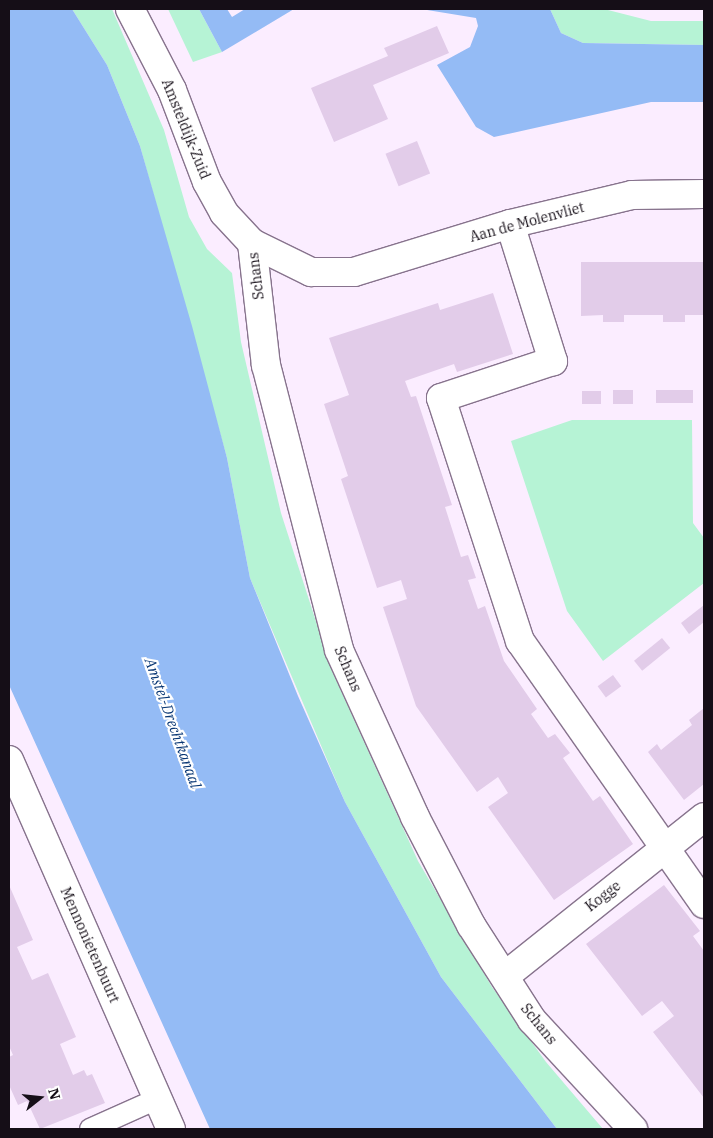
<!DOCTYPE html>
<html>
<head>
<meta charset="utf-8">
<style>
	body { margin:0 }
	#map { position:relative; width:713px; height:1138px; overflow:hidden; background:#fbedff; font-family:"IBM Plex Serif",serif }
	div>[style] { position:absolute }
	.green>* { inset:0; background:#b6f3d5 }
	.water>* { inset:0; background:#94bbf5 }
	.building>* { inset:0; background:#e2cce9; transform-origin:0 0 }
	.roads { filter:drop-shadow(1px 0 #87738d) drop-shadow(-1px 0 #87738d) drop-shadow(0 1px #87738d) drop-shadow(0 -1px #87738d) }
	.lane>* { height:20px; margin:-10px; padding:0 10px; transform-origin:10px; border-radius:10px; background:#fff }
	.street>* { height:28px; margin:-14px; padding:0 14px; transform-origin:14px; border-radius:14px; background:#fff }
	.secondary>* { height:28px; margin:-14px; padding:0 14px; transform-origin:14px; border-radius:14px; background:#fff }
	span { translate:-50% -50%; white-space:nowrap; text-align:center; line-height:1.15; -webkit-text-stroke:4.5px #fff; paint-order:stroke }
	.street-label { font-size:14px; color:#150e17 }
	.water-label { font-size:15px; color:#083674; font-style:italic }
	.frame { position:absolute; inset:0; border:10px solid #150e17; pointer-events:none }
	.north { position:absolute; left:15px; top:1073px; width:50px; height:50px; -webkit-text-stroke:4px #fff; paint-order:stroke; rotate:74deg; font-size:14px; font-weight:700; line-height:20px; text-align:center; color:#150e17 }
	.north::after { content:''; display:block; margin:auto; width:18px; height:22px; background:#150e17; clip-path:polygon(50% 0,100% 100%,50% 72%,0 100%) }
</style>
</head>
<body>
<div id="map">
	<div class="green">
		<i style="clip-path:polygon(72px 9px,112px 9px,164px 130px,189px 217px,207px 249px,232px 273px,241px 342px,281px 513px,332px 671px,418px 861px,492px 987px,546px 1062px,603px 1129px,557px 1129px,441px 977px,345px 802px,250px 578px,227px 458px,140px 146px,107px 65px)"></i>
		<i style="clip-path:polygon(168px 9px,199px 9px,222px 52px,193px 62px)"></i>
		<i style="clip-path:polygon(550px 9px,604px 9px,651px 21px,704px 21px,704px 45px,583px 43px,561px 33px)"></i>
		<i style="clip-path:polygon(572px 420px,692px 420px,693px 523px,704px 538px,704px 583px,603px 661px,567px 611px,511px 441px)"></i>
	</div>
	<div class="water">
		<i style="clip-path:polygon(9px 9px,72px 9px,107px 65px,140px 146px,192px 326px,227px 458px,250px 578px,298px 696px,345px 802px,441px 977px,557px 1129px,210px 1129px,9px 685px)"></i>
		<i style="clip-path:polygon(199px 9px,227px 9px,232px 17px,245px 9px,294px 9px,222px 52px)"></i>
		<i style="clip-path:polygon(421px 9px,550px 9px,561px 33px,583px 43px,704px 45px,704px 102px,651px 102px,494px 137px,476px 127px,437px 65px,470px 47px,478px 26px,476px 18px)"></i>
	</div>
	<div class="building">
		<i style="clip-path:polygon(437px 26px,449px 53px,373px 85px,388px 119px,334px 142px,311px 88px,388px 56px,384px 48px)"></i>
		<i style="left:417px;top:141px;width:35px;height:34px;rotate:68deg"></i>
		<i style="clip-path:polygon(581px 262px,704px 262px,704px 315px,685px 315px,685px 322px,663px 322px,663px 315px,624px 315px,624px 322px,603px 322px,603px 315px,581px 316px)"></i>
		<i style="clip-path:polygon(493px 293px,513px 354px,457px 372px,454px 364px,405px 381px,411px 397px,416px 396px,452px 505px,445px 507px,461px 557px,468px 555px,476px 578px,468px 580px,478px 609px,485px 606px,504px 661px,537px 709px,531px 714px,548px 738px,555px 734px,570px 753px,563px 758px,593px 801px,600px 796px,633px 844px,554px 900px,488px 807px,508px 793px,498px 777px,477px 792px,416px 706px,383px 607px,407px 599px,401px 580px,377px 588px,341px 479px,348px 476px,324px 404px,349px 395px,329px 338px,438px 303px,440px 310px)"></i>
		<i style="left:613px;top:390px;width:20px;height:14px"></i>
		<i style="left:656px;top:390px;width:37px;height:13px"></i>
		<i style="left:582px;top:391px;width:19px;height:13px"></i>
		<i style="clip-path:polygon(704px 605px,704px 622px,689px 634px,681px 623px)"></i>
		<i style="left:662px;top:638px;width:13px;height:36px;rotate:51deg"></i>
		<i style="left:613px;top:675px;width:14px;height:19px;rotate:54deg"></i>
		<i style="clip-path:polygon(704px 708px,704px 784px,684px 800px,648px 752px,657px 744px,661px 750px,677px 737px,692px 725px,689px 720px)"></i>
		<i style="clip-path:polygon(9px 885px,33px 940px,17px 947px,32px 980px,48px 973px,76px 1037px,60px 1044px,73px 1075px,84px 1070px,87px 1076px,92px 1074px,105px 1103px,40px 1129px,27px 1101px,18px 1105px,9px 1085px,9px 1057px,13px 1055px,9px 1046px)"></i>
		<i style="clip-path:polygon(664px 885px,700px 931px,693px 936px,704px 951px,704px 1098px,653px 1032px,674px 1016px,662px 1001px,642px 1016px,586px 944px)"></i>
	</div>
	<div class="roads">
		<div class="lane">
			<i style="left:90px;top:1129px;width:73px;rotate:-24.1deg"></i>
		</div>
		<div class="street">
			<i style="left:510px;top:224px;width:144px;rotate:72.6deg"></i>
			<i style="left:553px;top:361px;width:118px;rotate:161.7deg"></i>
			<i style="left:441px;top:398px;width:256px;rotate:72deg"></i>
			<i style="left:520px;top:641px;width:321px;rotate:55deg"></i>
			<i style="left:252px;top:243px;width:123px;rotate:83.5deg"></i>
			<i style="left:266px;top:365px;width:294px;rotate:75.6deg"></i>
			<i style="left:339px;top:650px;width:183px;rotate:65.5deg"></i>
			<i style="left:415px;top:817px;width:122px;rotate:62.6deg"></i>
			<i style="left:471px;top:925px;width:113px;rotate:57.3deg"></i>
			<i style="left:532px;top:1020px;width:149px;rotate:47.2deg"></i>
			<i style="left:9px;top:760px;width:403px;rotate:66.3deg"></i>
			<i style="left:505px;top:976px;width:255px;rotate:-38.6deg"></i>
		</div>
		<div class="secondary">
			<i style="left:130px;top:9px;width:91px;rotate:62.6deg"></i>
			<i style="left:172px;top:90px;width:98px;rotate:69.2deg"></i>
			<i style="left:207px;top:182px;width:35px;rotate:61deg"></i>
			<i style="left:224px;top:213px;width:41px;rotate:47deg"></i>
			<i style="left:252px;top:243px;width:66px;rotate:26.2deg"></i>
			<i style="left:311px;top:272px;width:43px"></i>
			<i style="left:354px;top:272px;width:163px;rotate:-17.1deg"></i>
			<i style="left:510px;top:224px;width:125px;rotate:-13.4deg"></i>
			<i style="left:632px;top:195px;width:72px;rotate:-0.8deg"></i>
		</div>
	</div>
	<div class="street-label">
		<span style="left:186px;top:129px;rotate:68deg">Amsteldijk-Zuid</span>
		<span style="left:527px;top:222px;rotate:-15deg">Aan de Molenvliet</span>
		<span style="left:256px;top:276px;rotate:-97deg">Schans</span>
		<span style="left:348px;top:669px;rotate:67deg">Schans</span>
		<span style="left:603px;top:896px;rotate:-38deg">Kogge</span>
		<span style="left:90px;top:945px;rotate:66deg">Mennonietenbuurt</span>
		<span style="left:539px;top:1024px;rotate:51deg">Schans</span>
	</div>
	<div class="water-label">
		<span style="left:173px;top:723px;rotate:70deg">Amstel-Drechtkanaal</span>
	</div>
	<div class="frame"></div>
	<div class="north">N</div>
</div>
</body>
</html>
